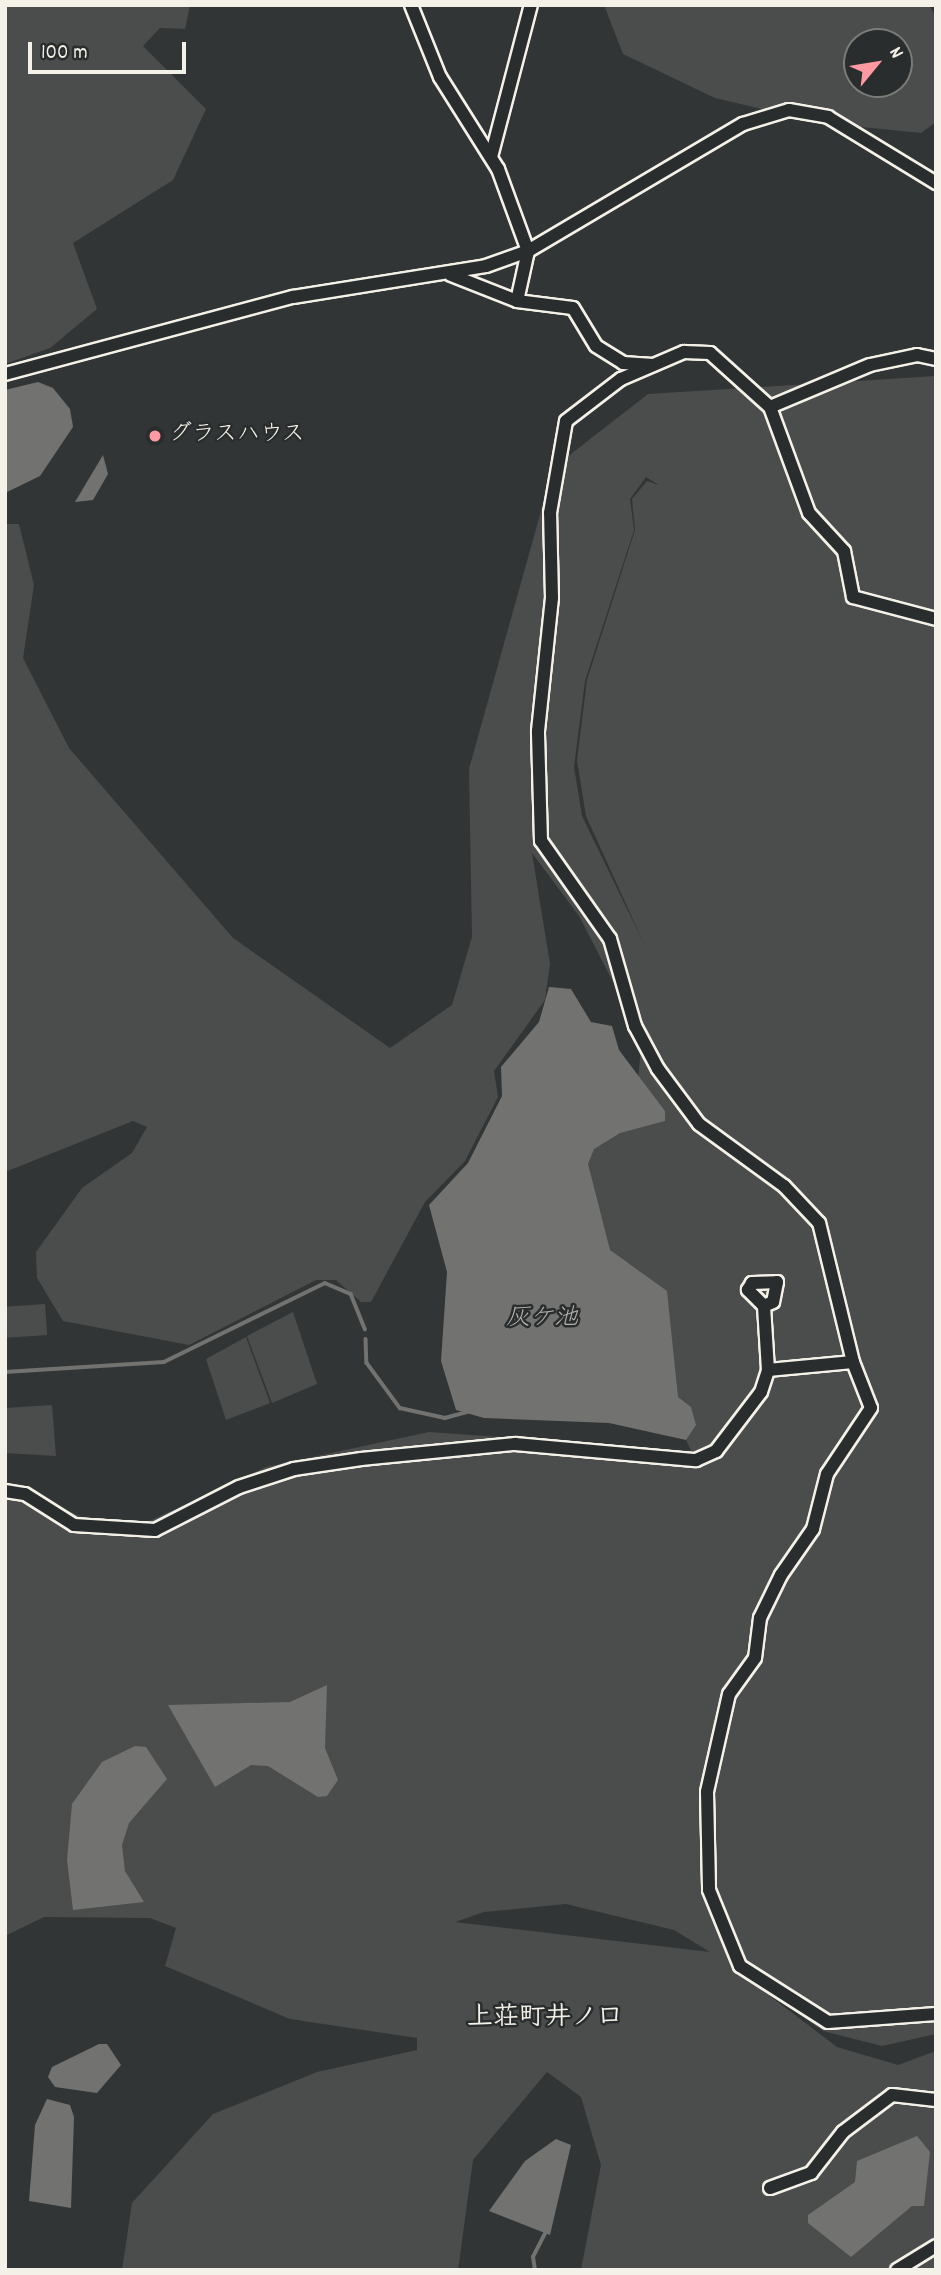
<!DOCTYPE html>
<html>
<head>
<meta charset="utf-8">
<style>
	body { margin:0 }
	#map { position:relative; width:941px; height:2275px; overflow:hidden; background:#323535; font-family:Dekko,"Klee One",sans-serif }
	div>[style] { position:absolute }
	.green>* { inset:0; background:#4b4d4c; transform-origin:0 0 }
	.water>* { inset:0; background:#727370 }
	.stream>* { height:3.5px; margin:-1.75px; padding:0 1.75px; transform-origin:1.75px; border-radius:1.75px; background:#727370 }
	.roads { filter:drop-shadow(2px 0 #f4f1e8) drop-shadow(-2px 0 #f4f1e8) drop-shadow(0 2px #f4f1e8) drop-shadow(0 -2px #f4f1e8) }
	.minor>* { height:12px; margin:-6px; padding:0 6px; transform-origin:6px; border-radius:6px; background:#2a2d2e }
	.dots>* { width:19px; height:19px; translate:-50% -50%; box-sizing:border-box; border:4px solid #2a2d2e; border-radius:50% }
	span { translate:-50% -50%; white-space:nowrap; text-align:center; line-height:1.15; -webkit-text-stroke:5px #2a2d2e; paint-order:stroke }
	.poi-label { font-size:23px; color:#f4f1e8 }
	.left { translate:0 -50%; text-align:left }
	.water-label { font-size:24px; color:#b3b2ac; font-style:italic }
	.quarter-label { font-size:26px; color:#f4f1e8; font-weight:700 }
	.frame { position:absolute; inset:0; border:7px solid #f4f1e8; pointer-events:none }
	.north { position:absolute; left:843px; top:28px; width:70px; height:70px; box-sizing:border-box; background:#2a2d2e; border:2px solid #7b7b78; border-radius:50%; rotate:60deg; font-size:19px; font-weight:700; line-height:28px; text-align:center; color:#f4f1e8 }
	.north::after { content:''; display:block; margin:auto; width:24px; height:32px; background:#ff9aa2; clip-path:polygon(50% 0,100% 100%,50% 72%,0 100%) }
	.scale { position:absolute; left:28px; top:42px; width:158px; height:32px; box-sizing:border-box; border:4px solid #f4f1e8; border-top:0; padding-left:9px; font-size:21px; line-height:24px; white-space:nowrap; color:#f4f1e8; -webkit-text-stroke:5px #2a2d2e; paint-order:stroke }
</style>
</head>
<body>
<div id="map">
	<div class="green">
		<i style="clip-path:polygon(5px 5px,190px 5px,185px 29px,160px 28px,143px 46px,206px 109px,173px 180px,73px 243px,97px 309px,50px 348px,5px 364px)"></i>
		<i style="clip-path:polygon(evenodd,604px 5px,929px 5px,936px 17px,936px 122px,921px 133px,822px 123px,715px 98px,623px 54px,604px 5px,857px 42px,899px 42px,899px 84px,857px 84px,857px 42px)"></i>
		<i style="clip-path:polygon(evenodd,936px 376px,936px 2034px,882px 2046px,823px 2031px,724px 1961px,837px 2047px,898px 2065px,936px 2051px,936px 2270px,581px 2270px,601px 2165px,581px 2097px,547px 2072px,473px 2160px,458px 2270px,122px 2270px,132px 2203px,213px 2114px,317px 2072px,417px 2050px,417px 2038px,290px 2019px,165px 1966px,176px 1928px,150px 1918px,44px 1917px,5px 1936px,5px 1481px,86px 1519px,143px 1524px,266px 1467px,429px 1432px,691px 1451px,607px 1258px,580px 1159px,635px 1110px,642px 1038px,579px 916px,532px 853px,550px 964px,545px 1000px,494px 1071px,498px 1097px,465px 1161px,425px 1202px,371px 1302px,361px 1302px,336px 1280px,316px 1280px,189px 1345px,63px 1321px,37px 1278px,36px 1252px,82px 1188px,132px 1153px,147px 1127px,133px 1121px,5px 1172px,5px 524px,19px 524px,34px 585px,23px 658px,69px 748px,233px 938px,390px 1048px,452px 1005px,472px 937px,469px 769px,553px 468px,648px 394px,936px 376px,646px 477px,659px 485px,647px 481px,632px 499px,635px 530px,587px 680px,577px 760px,586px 816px,645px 946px,582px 816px,574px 767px,585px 681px,634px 530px,630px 499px,646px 477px,936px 376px,566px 1904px,674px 1930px,710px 1952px,455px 1922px,484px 1912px,566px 1904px)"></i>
		<i style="left:45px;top:1304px;width:31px;height:40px;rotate:86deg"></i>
		<i style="clip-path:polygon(293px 1312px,317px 1384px,272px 1403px,247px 1336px)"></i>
		<i style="clip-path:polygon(246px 1337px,270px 1403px,226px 1420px,206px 1359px)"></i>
		<i style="clip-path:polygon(52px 1405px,56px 1456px,5px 1453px,5px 1408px)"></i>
	</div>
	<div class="water">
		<i style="clip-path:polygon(38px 382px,53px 388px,70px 409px,73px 427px,40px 476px,5px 493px,5px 390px)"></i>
		<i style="clip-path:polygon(103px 455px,108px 474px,93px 500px,75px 502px)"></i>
		<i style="clip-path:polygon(549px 987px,571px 989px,591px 1022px,612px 1026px,619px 1050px,665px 1111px,665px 1121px,620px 1133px,594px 1149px,588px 1164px,610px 1250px,667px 1291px,678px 1397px,691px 1407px,696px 1425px,686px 1440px,609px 1423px,484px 1418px,456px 1410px,441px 1361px,447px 1272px,429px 1205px,468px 1163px,502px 1096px,501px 1067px,539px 1022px)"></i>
		<i style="clip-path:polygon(327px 1685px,325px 1748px,338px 1780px,327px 1796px,318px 1797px,268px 1766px,251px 1765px,215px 1787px,168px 1705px,290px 1702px)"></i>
		<i style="clip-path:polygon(135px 1746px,146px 1747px,167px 1779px,129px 1823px,122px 1845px,125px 1871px,144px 1902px,73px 1910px,67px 1860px,72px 1804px,102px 1762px)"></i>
		<i style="clip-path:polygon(99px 2044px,107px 2044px,121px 2065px,97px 2093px,55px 2087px,48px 2077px,52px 2067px)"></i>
		<i style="clip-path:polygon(47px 2099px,70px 2105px,74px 2117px,71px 2208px,29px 2201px,35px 2125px)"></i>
		<i style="clip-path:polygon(917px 2136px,930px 2152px,924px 2206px,912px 2206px,851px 2257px,808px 2223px,808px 2215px,855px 2182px,857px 2161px)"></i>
		<i style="clip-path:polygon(556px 2139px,571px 2145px,550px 2235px,489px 2211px,525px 2161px)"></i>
	</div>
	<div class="stream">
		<i style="left:366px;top:1339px;width:24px;rotate:88deg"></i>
		<i style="left:367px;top:1363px;width:56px;rotate:53.7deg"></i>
		<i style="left:400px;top:1408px;width:46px;rotate:12.5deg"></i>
		<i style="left:445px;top:1418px;width:23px;rotate:-15deg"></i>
		<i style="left:5px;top:1372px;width:159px;rotate:-3.6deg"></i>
		<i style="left:164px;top:1362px;width:179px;rotate:-26.1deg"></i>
		<i style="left:325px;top:1283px;width:28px;rotate:23deg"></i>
		<i style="left:351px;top:1294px;width:38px;rotate:68deg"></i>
		<i style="left:535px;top:2270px;width:13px;rotate:-99deg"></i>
		<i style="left:533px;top:2257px;width:27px;rotate:-63deg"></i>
	</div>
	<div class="roads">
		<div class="minor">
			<i style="left:411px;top:5px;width:78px;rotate:68.1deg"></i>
			<i style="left:440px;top:77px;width:109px;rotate:57.8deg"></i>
			<i style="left:498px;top:169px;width:87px;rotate:69.9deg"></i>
			<i style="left:528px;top:251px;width:51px;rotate:102.4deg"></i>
			<i style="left:491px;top:157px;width:157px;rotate:-75.3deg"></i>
			<i style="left:451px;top:275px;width:71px;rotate:21.5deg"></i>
			<i style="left:517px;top:301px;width:56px;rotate:7.1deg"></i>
			<i style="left:573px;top:308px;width:44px;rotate:58.8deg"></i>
			<i style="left:596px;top:346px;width:32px;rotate:32deg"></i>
			<i style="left:623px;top:363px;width:30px;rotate:4deg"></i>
			<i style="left:5px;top:374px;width:298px;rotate:-15deg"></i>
			<i style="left:293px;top:297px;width:195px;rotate:-9.1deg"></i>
			<i style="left:486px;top:266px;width:45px;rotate:-19.7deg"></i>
			<i style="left:528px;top:251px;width:250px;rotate:-30.6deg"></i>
			<i style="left:743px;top:124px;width:48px;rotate:-16.9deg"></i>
			<i style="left:789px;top:110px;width:40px;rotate:10deg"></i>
			<i style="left:828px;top:117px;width:127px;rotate:31.4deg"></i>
			<i style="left:770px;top:407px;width:108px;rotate:-22.8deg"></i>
			<i style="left:870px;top:365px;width:48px;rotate:-12deg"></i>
			<i style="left:917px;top:355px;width:19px;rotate:12deg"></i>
			<i style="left:853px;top:1362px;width:143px;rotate:-103.7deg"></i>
			<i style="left:819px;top:1223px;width:51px;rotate:-133.4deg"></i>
			<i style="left:784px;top:1186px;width:105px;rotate:-143.9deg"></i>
			<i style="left:699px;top:1124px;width:69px;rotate:-126.7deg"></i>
			<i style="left:658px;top:1069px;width:49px;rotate:-118.1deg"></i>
			<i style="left:635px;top:1026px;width:91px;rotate:-106deg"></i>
			<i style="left:610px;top:939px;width:120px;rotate:-125.1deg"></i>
			<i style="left:541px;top:841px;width:110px;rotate:-91.6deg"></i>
			<i style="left:538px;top:731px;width:134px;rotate:-84deg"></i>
			<i style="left:552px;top:598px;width:85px;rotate:-91.3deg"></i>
			<i style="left:550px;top:513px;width:93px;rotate:-80.1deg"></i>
			<i style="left:566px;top:421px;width:69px;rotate:-37.4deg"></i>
			<i style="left:621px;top:379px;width:69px;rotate:-23.2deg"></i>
			<i style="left:684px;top:352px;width:26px;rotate:2deg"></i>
			<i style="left:710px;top:353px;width:81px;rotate:42deg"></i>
			<i style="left:770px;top:407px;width:113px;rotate:69.8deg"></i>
			<i style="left:809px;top:513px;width:52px;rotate:47.4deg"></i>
			<i style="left:844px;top:551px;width:47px;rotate:78.9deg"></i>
			<i style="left:853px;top:597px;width:86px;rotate:14.8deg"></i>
			<i style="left:768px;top:1370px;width:85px;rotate:-5.4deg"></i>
			<i style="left:853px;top:1362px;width:49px;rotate:68.6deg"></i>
			<i style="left:871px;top:1408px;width:79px;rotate:123.7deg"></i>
			<i style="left:827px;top:1474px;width:57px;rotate:104.3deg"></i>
			<i style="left:813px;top:1529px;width:56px;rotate:124.8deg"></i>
			<i style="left:781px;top:1575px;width:48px;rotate:116deg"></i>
			<i style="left:760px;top:1618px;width:40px;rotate:97.1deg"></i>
			<i style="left:755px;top:1658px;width:44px;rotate:125.8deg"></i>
			<i style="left:729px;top:1694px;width:100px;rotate:102.7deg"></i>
			<i style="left:707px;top:1792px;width:98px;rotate:88.8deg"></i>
			<i style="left:709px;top:1890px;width:82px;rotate:67.8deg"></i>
			<i style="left:740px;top:1966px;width:104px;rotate:32.5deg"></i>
			<i style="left:828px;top:2022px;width:108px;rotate:-4.2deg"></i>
			<i style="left:5px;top:1491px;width:20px;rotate:9deg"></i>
			<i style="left:25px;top:1494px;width:58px;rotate:32.3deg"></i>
			<i style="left:74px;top:1525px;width:81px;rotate:3.5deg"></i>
			<i style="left:155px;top:1530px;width:94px;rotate:-27.1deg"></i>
			<i style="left:239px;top:1487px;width:58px;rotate:-18.1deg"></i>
			<i style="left:294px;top:1469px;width:68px;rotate:-8.5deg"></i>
			<i style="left:361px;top:1459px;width:155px;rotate:-5.6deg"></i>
			<i style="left:515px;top:1444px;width:182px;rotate:5.1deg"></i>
			<i style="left:696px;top:1460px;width:22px;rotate:-24deg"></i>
			<i style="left:716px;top:1451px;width:74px;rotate:-52.7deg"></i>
			<i style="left:761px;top:1392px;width:23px;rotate:-72deg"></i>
			<i style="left:768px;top:1370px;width:64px;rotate:-93.6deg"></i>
			<i style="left:764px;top:1306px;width:23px;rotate:-135deg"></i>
			<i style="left:748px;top:1290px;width:8px;rotate:-60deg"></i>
			<i style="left:752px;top:1283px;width:25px;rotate:-2deg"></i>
			<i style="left:777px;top:1282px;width:20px;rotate:101deg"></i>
			<i style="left:773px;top:1302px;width:10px;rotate:156deg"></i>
			<i style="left:770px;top:2188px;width:44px;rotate:-20.1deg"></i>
			<i style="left:811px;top:2173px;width:52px;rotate:-52deg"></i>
			<i style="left:843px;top:2132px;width:61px;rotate:-37.1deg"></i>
			<i style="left:892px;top:2095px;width:44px;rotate:6.5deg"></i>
			<i style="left:897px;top:2270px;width:46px;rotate:-31.6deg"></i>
		</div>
	</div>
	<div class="dots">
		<i style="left:155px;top:436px;background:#ff9aa2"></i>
	</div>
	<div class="poi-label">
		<span class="left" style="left:169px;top:436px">グラスハウス</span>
	</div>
	<div class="water-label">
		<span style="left:542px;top:1320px">灰ケ池</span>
	</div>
	<div class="quarter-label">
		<span style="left:545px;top:2019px">上荘町井ノ口</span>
	</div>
	<div class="frame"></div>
	<div class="north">N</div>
	<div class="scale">100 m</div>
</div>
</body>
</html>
